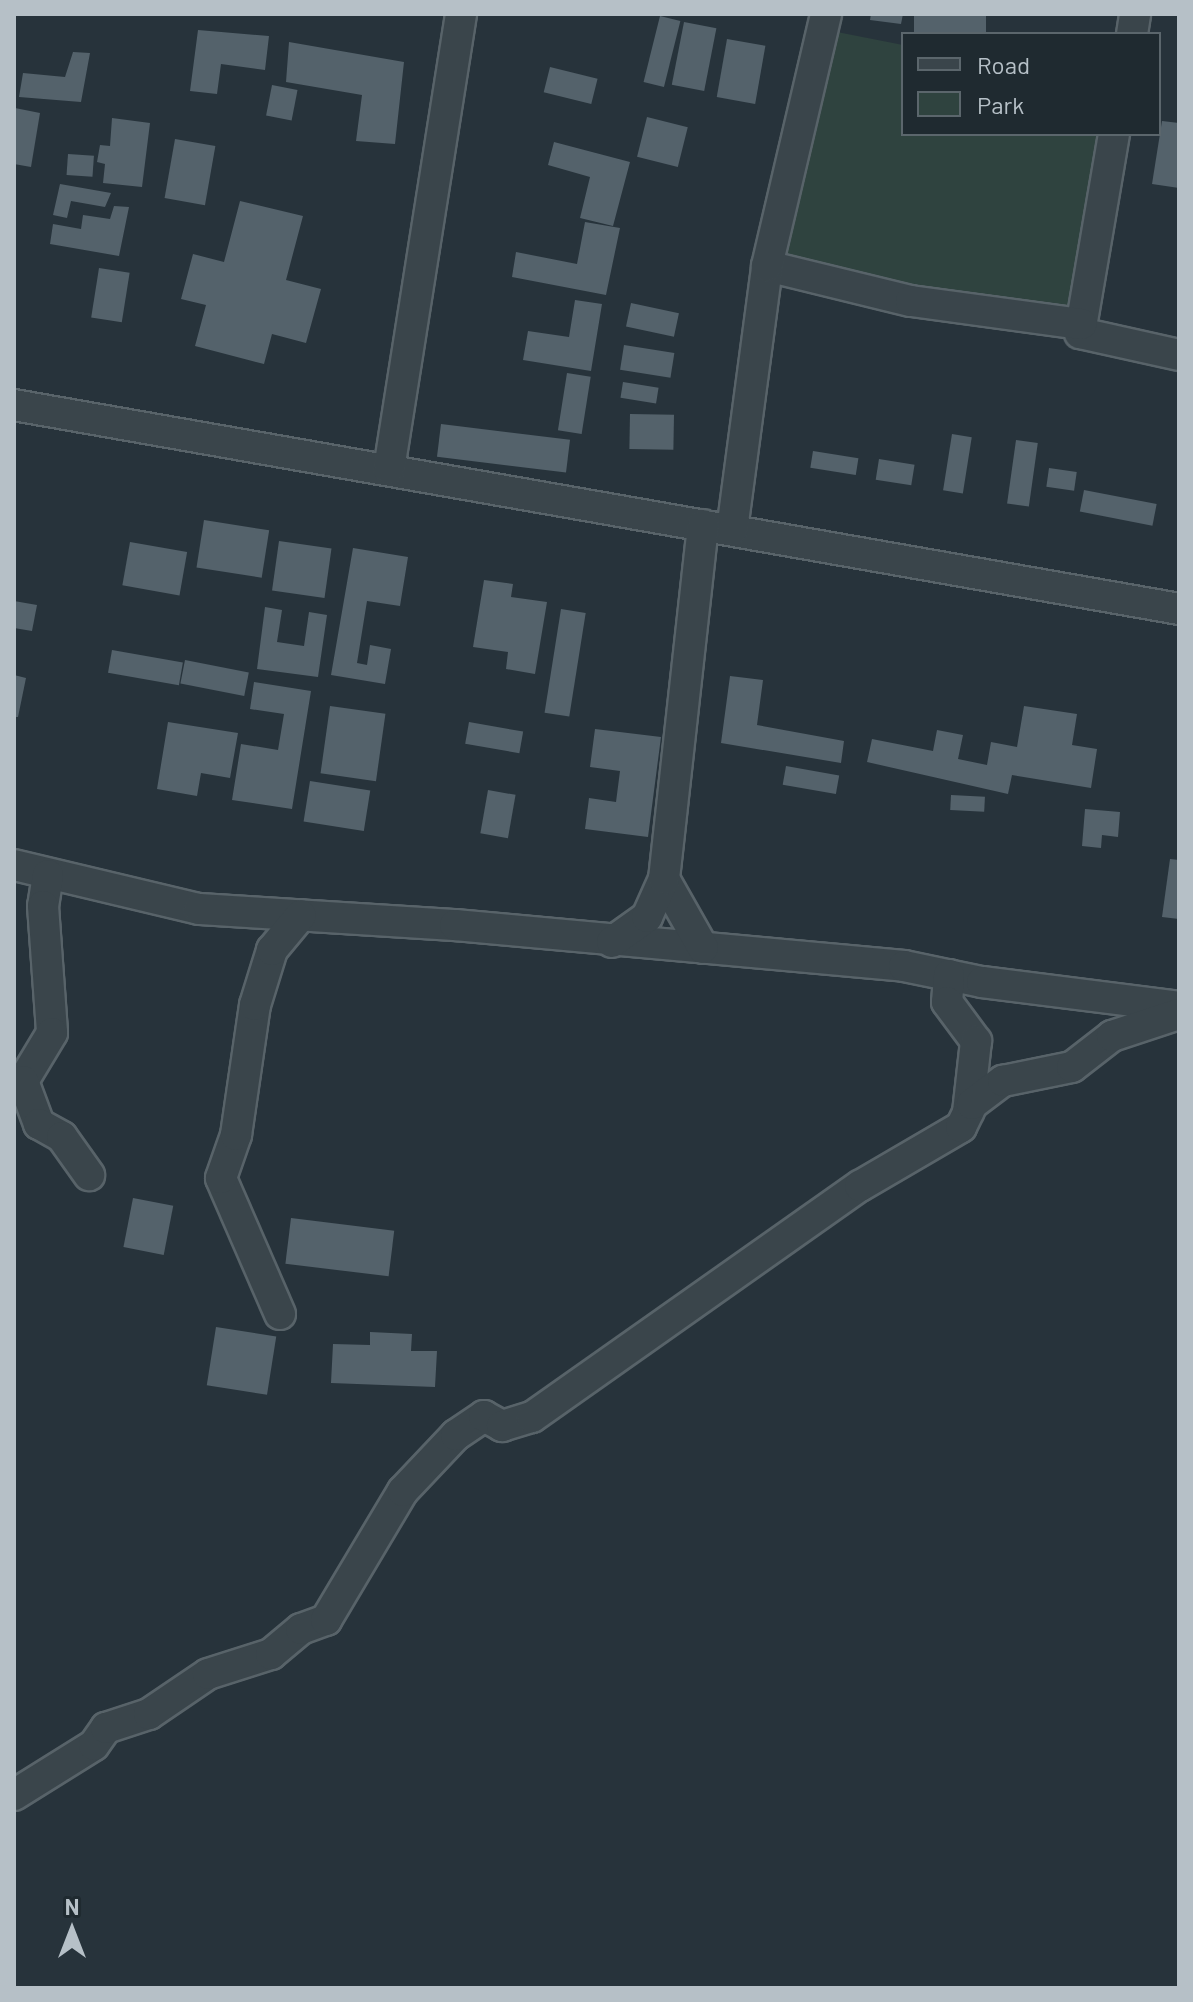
<!DOCTYPE html>
<html>
<head>
<meta charset="utf-8">
<style>
	body { margin:0 }
	#map { position:relative; width:1193px; height:2002px; overflow:hidden; background:#27333b; font-family:Barlow,sans-serif }
	div>[style] { position:absolute }
	.green>* { inset:0; background:#2f433f }
	.building>* { inset:0; background:#54626b; transform-origin:0 0 }
	.roads { filter:drop-shadow(2px 0 #586369) drop-shadow(-2px 0 #586369) drop-shadow(0 2px #586369) drop-shadow(0 -2px #586369) }
	.street>* { height:30px; margin:-15px; padding:0 15px; transform-origin:15px; border-radius:15px; background:#3a454b }
	span { translate:-50% -50%; white-space:nowrap; text-align:center; line-height:1.15; -webkit-text-stroke:8px #1f2a30; paint-order:stroke }
	.frame { position:absolute; inset:0; border:16px solid #b6c0c7; pointer-events:none }
	.legend { position:absolute; left:901px; top:32px; width:260px; height:104px; box-sizing:border-box; background:#1f2a30; border:2px solid #5b666c; margin:0; padding:10px 14px; list-style:none; font-size:24px; color:#b6c0c7 }
	.legend li { display:flex; align-items:center; gap:16px; height:40px }
	.legend b { width:40px; border:2px solid #5b666c }
	.north { position:absolute; left:32px; top:1890px; width:80px; height:80px; -webkit-text-stroke:6px #1f2a30; paint-order:stroke; rotate:0deg; font-size:22px; font-weight:700; line-height:32px; text-align:center; color:#b6c0c7 }
	.north::after { content:''; display:block; margin:auto; width:28px; height:36px; background:#b6c0c7; clip-path:polygon(50% 0,100% 100%,50% 72%,0 100%) }
</style>
</head>
<body>
<div id="map">
	<div class="green">
		<i style="clip-path:polygon(832px 31px,903px 45px,903px 134px,1104px 134px,1081px 324px,783px 261px)"></i>
	</div>
	<div class="building">
		<i style="clip-path:polygon(871px 14px,903px 14px,901px 24px,870px 20px)"></i>
		<i style="left:914px;top:14px;width:72px;height:20px"></i>
		<i style="left:660px;top:16px;width:21px;height:68px;rotate:14deg"></i>
		<i style="left:684px;top:22px;width:33px;height:64px;rotate:11deg"></i>
		<i style="clip-path:polygon(198px 30px,269px 36px,265px 70px,221px 64px,217px 94px,190px 91px)"></i>
		<i style="left:727px;top:39px;width:39px;height:59px;rotate:10deg"></i>
		<i style="clip-path:polygon(289px 42px,404px 62px,395px 144px,356px 141px,362px 95px,286px 82px)"></i>
		<i style="clip-path:polygon(73px 52px,90px 53px,81px 102px,19px 97px,23px 73px,65px 77px)"></i>
		<i style="left:550px;top:67px;width:49px;height:26px;rotate:14deg"></i>
		<i style="left:272px;top:85px;width:26px;height:31px;rotate:11deg"></i>
		<i style="clip-path:polygon(15px 108px,40px 113px,31px 167px,14px 164px)"></i>
		<i style="left:647px;top:117px;width:42px;height:41px;rotate:14deg"></i>
		<i style="clip-path:polygon(112px 118px,150px 123px,142px 187px,103px 183px,105px 164px,97px 162px,100px 145px,110px 146px)"></i>
		<i style="clip-path:polygon(1162px 121px,1179px 123px,1179px 188px,1152px 184px)"></i>
		<i style="left:175px;top:139px;width:41px;height:60px;rotate:10deg"></i>
		<i style="clip-path:polygon(554px 142px,630px 162px,613px 226px,580px 218px,590px 177px,548px 165px)"></i>
		<i style="left:68px;top:154px;width:26px;height:21px;rotate:4deg"></i>
		<i style="clip-path:polygon(60px 184px,111px 193px,105px 207px,71px 201px,67px 218px,53px 215px)"></i>
		<i style="clip-path:polygon(240px 201px,303px 216px,286px 280px,321px 289px,306px 343px,272px 334px,264px 364px,195px 346px,206px 305px,181px 299px,193px 254px,224px 262px)"></i>
		<i style="clip-path:polygon(114px 206px,129px 207px,119px 256px,50px 244px,53px 224px,81px 229px,83px 215px,110px 219px)"></i>
		<i style="clip-path:polygon(585px 222px,620px 228px,606px 295px,512px 277px,516px 252px,577px 264px)"></i>
		<i style="left:99px;top:268px;width:31px;height:50px;rotate:9deg"></i>
		<i style="clip-path:polygon(575px 300px,602px 304px,591px 371px,523px 360px,528px 331px,569px 337px)"></i>
		<i style="left:631px;top:303px;width:49px;height:24px;rotate:12deg"></i>
		<i style="left:624px;top:345px;width:51px;height:25px;rotate:9deg"></i>
		<i style="left:567px;top:373px;width:24px;height:58px;rotate:9deg"></i>
		<i style="left:623px;top:382px;width:36px;height:16px;rotate:9deg"></i>
		<i style="left:630px;top:414px;width:44px;height:35px;rotate:1deg"></i>
		<i style="left:441px;top:424px;width:130px;height:33px;rotate:7deg"></i>
		<i style="left:952px;top:434px;width:20px;height:57px;rotate:9deg"></i>
		<i style="left:1016px;top:440px;width:22px;height:64px;rotate:8deg"></i>
		<i style="left:813px;top:451px;width:46px;height:17px;rotate:9deg"></i>
		<i style="left:879px;top:459px;width:36px;height:21px;rotate:9deg"></i>
		<i style="left:1049px;top:468px;width:28px;height:19px;rotate:8deg"></i>
		<i style="left:1084px;top:490px;width:74px;height:22px;rotate:11deg"></i>
		<i style="left:204px;top:520px;width:66px;height:48px;rotate:9deg"></i>
		<i style="left:279px;top:541px;width:53px;height:50px;rotate:8deg"></i>
		<i style="left:130px;top:542px;width:58px;height:44px;rotate:10deg"></i>
		<i style="clip-path:polygon(353px 548px,408px 557px,400px 606px,367px 601px,357px 663px,367px 665px,370px 645px,391px 649px,385px 684px,331px 675px)"></i>
		<i style="clip-path:polygon(484px 580px,513px 584px,511px 597px,547px 602px,535px 674px,506px 669px,508px 652px,473px 647px)"></i>
		<i style="clip-path:polygon(14px 601px,37px 605px,32px 631px,14px 628px)"></i>
		<i style="clip-path:polygon(265px 607px,282px 610px,277px 642px,304px 646px,309px 612px,327px 615px,318px 677px,257px 669px)"></i>
		<i style="left:561px;top:609px;width:25px;height:105px;rotate:9deg"></i>
		<i style="left:112px;top:650px;width:72px;height:23px;rotate:10deg"></i>
		<i style="left:185px;top:660px;width:65px;height:24px;rotate:11deg"></i>
		<i style="clip-path:polygon(14px 675px,26px 678px,18px 717px,14px 717px)"></i>
		<i style="clip-path:polygon(730px 676px,763px 680px,757px 725px,844px 741px,841px 763px,721px 743px)"></i>
		<i style="clip-path:polygon(254px 682px,311px 691px,292px 809px,232px 800px,241px 744px,278px 750px,284px 714px,250px 709px)"></i>
		<i style="left:330px;top:706px;width:56px;height:68px;rotate:8deg"></i>
		<i style="clip-path:polygon(1024px 706px,1077px 714px,1072px 745px,1097px 749px,1091px 788px,1012px 775px,1008px 794px,867px 762px,872px 739px,933px 751px,937px 730px,963px 735px,958px 759px,987px 765px,991px 742px,1017px 747px)"></i>
		<i style="clip-path:polygon(168px 722px,238px 733px,230px 778px,201px 773px,197px 796px,157px 789px)"></i>
		<i style="left:469px;top:722px;width:55px;height:22px;rotate:10deg"></i>
		<i style="clip-path:polygon(595px 729px,661px 737px,648px 837px,585px 829px,589px 798px,616px 802px,620px 771px,590px 767px)"></i>
		<i style="left:786px;top:766px;width:54px;height:19px;rotate:10deg"></i>
		<i style="left:310px;top:781px;width:61px;height:41px;rotate:9deg"></i>
		<i style="left:488px;top:790px;width:28px;height:44px;rotate:10deg"></i>
		<i style="left:951px;top:795px;width:34px;height:15px;rotate:3deg"></i>
		<i style="clip-path:polygon(1085px 809px,1120px 812px,1118px 837px,1102px 835px,1101px 848px,1082px 846px)"></i>
		<i style="clip-path:polygon(1170px 859px,1179px 860px,1179px 919px,1162px 917px)"></i>
		<i style="left:133px;top:1198px;width:41px;height:50px;rotate:11deg"></i>
		<i style="left:291px;top:1218px;width:104px;height:46px;rotate:7deg"></i>
		<i style="left:216px;top:1327px;width:61px;height:59px;rotate:9deg"></i>
		<i style="clip-path:polygon(370px 1332px,412px 1334px,411px 1351px,437px 1351px,435px 1387px,331px 1383px,333px 1344px,370px 1345px)"></i>
	</div>
	<div class="roads">
		<div class="street">
			<i style="left:1132px;top:34px;width:20px;rotate:-81deg"></i>
			<i style="left:1114px;top:134px;width:202px;rotate:99.7deg"></i>
			<i style="left:1080px;top:333px;width:101px;rotate:12.5deg"></i>
			<i style="left:767px;top:266px;width:148px;rotate:13.7deg"></i>
			<i style="left:911px;top:301px;width:172px;rotate:7.7deg"></i>
			<i style="left:14px;top:405px;width:1183px;rotate:9.93deg"></i>
			<i style="left:389px;top:469px;width:461px;rotate:-81deg"></i>
			<i style="left:732px;top:530px;width:266px;rotate:-82.4deg"></i>
			<i style="left:767px;top:266px;width:259px;rotate:-76.8deg"></i>
			<i style="left:14px;top:865px;width:190px;rotate:13.4deg"></i>
			<i style="left:199px;top:909px;width:256px;rotate:3.6deg"></i>
			<i style="left:455px;top:925px;width:451px;rotate:5.2deg"></i>
			<i style="left:904px;top:966px;width:80px;rotate:11.6deg"></i>
			<i style="left:982px;top:982px;width:199px;rotate:7.2deg"></i>
			<i style="left:48px;top:875px;width:31px;rotate:99deg"></i>
			<i style="left:43px;top:906px;width:127px;rotate:85.9deg"></i>
			<i style="left:52px;top:1033px;width:56px;rotate:121.1deg"></i>
			<i style="left:23px;top:1081px;width:46px;rotate:69.6deg"></i>
			<i style="left:39px;top:1124px;width:26px;rotate:29deg"></i>
			<i style="left:62px;top:1137px;width:47px;rotate:54.6deg"></i>
			<i style="left:664px;top:879px;width:79px;rotate:60.5deg"></i>
			<i style="left:612px;top:942px;width:43px;rotate:-35.5deg"></i>
			<i style="left:647px;top:917px;width:42px;rotate:-65.9deg"></i>
			<i style="left:664px;top:879px;width:356px;rotate:-83.7deg"></i>
			<i style="left:949px;top:975px;width:27px;rotate:94deg"></i>
			<i style="left:947px;top:1002px;width:49px;rotate:53.4deg"></i>
			<i style="left:976px;top:1041px;width:71px;rotate:96.4deg"></i>
			<i style="left:280px;top:1314px;width:148px;rotate:-113.5deg"></i>
			<i style="left:221px;top:1178px;width:46px;rotate:-70.8deg"></i>
			<i style="left:236px;top:1135px;width:131px;rotate:-81.7deg"></i>
			<i style="left:255px;top:1005px;width:58px;rotate:-72.8deg"></i>
			<i style="left:272px;top:950px;width:45px;rotate:-50.4deg"></i>
			<i style="left:14px;top:1795px;width:94px;rotate:-32deg"></i>
			<i style="left:94px;top:1745px;width:21px;rotate:-55deg"></i>
			<i style="left:106px;top:1728px;width:45px;rotate:-18deg"></i>
			<i style="left:149px;top:1714px;width:71px;rotate:-34.1deg"></i>
			<i style="left:208px;top:1674px;width:66px;rotate:-17.6deg"></i>
			<i style="left:271px;top:1654px;width:39px;rotate:-40deg"></i>
			<i style="left:301px;top:1629px;width:27px;rotate:-20deg"></i>
			<i style="left:326px;top:1620px;width:150px;rotate:-59.2deg"></i>
			<i style="left:403px;top:1491px;width:77px;rotate:-46.6deg"></i>
			<i style="left:456px;top:1435px;width:34px;rotate:-34deg"></i>
			<i style="left:484px;top:1416px;width:21px;rotate:29deg"></i>
			<i style="left:502px;top:1426px;width:31px;rotate:-17deg"></i>
			<i style="left:532px;top:1417px;width:401px;rotate:-35.2deg"></i>
			<i style="left:860px;top:1186px;width:117px;rotate:-30.3deg"></i>
			<i style="left:961px;top:1127px;width:25px;rotate:-64deg"></i>
			<i style="left:972px;top:1104px;width:39px;rotate:-37deg"></i>
			<i style="left:1003px;top:1081px;width:70px;rotate:-11.5deg"></i>
			<i style="left:1072px;top:1067px;width:51px;rotate:-37.8deg"></i>
			<i style="left:1112px;top:1036px;width:71px;rotate:-18.2deg"></i>
		</div>
	</div>
	<div class="frame"></div>
	<ul class="legend">
	<li><b style="height:10px;background:#3a454b"></b>Road</li>
	<li><b style="height:22px;background:#2f433f"></b>Park</li>
	</ul>
	<div class="north">N</div>
</div>
</body>
</html>
